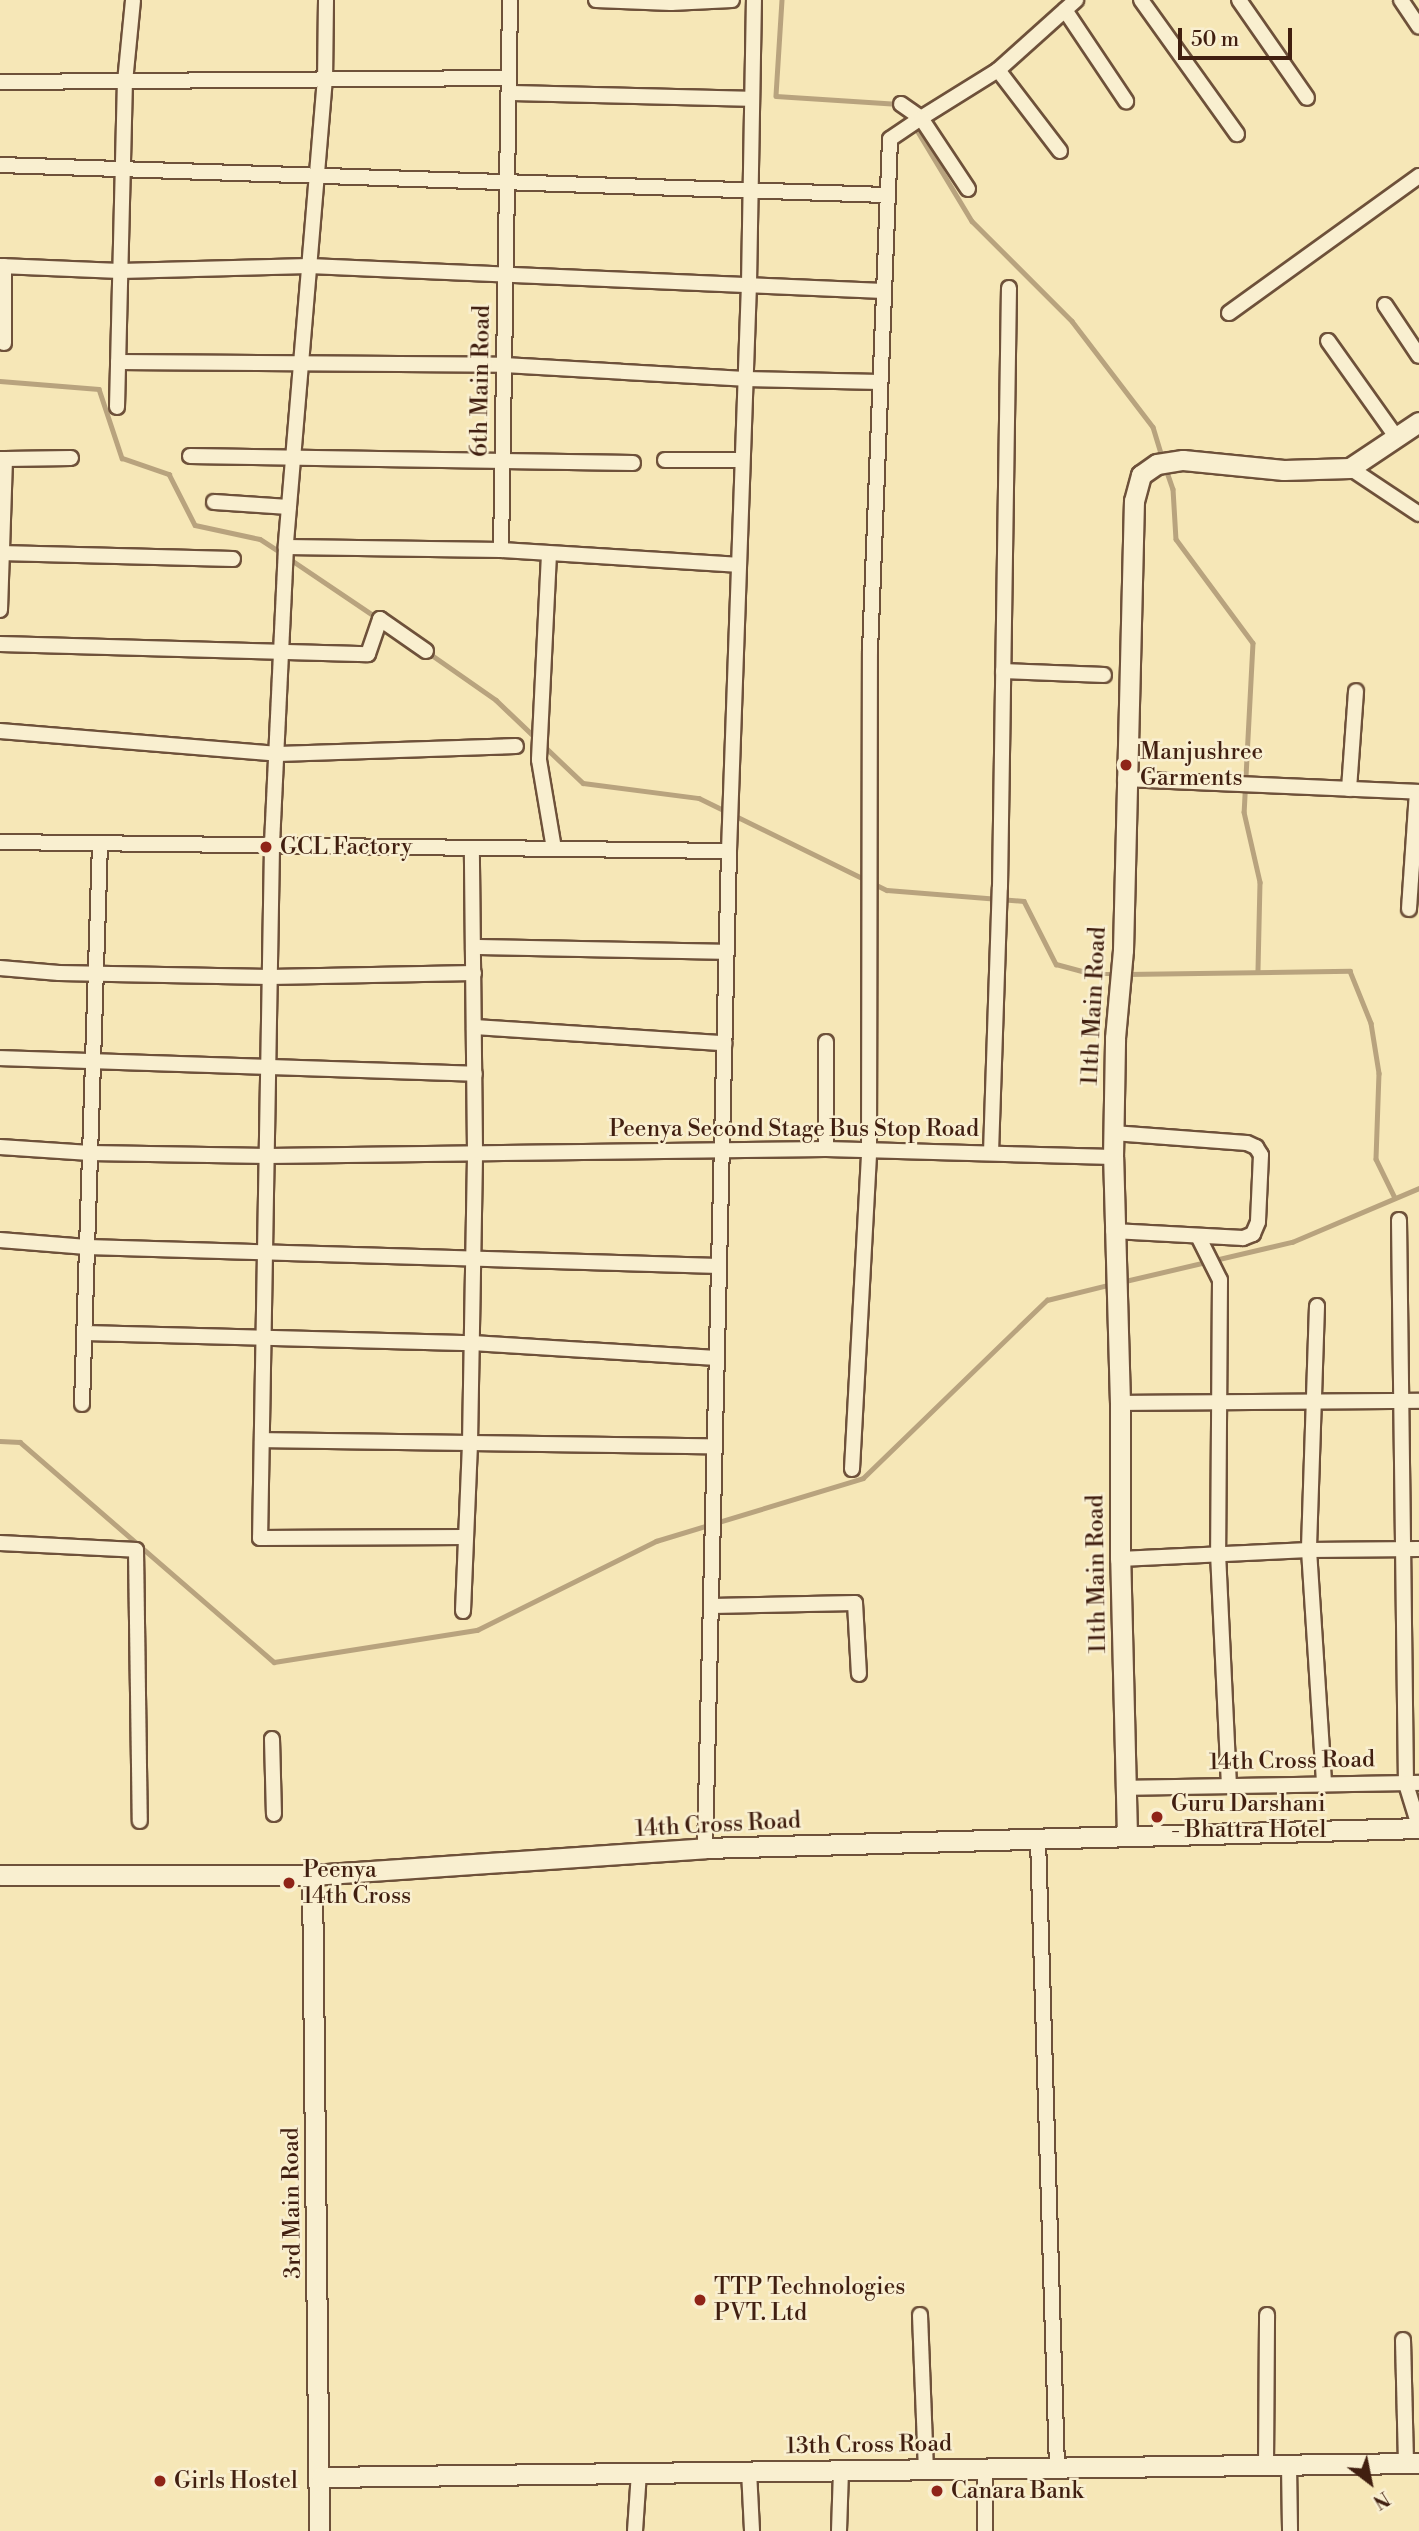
<!DOCTYPE html>
<html>
<head>
<meta charset="utf-8">
<style>
	body { margin:0 }
	#map { position:relative; width:1419px; height:2531px; overflow:hidden; background:#f6e7b7; font-family:"Libre Bodoni",serif }
	div>[style] { position:absolute }
	.stream>* { height:4.5px; margin:-2.25px; padding:0 2.25px; transform-origin:2.25px; border-radius:2.25px; background:#b8a37e }
	.roads { filter:drop-shadow(2px 0 #6e513a) drop-shadow(-2px 0 #6e513a) drop-shadow(0 2px #6e513a) drop-shadow(0 -2px #6e513a) }
	.street>* { height:14px; margin:-7px; padding:0 7px; transform-origin:7px; border-radius:7px; background:#f9efd0 }
	.secondary>* { height:19px; margin:-9.5px; padding:0 9.5px; transform-origin:9.5px; border-radius:9.5px; background:#f9efd0 }
	.dots>* { width:19px; height:19px; translate:-50% -50%; box-sizing:border-box; border:4px solid #f9efd0; border-radius:50% }
	span { translate:-50% -50%; white-space:nowrap; text-align:center; line-height:1.15; -webkit-text-stroke:5px #f9efd0; paint-order:stroke }
	.street-label { font-size:23px; color:#411f10 }
	.poi-label { font-size:23px; color:#411f10 }
	.left { translate:0 -50%; text-align:left }
	.north { position:absolute; left:1335px; top:2447px; width:70px; height:70px; -webkit-text-stroke:5px #f9efd0; paint-order:stroke; rotate:148deg; font-size:19px; font-weight:700; line-height:28px; text-align:center; color:#411f10 }
	.north::after { content:''; display:block; margin:auto; width:24px; height:32px; background:#411f10; clip-path:polygon(50% 0,100% 100%,50% 72%,0 100%) }
	.scale { position:absolute; left:1178px; top:28px; width:114px; height:32px; box-sizing:border-box; border:4px solid #411f10; border-top:0; padding-left:9px; font-size:21px; line-height:24px; white-space:nowrap; color:#411f10; -webkit-text-stroke:5px #f9efd0; paint-order:stroke }
</style>
</head>
<body>
<div id="map">
	<div class="stream">
		<i style="left:782px;top:0;width:96px;rotate:93.6deg"></i>
		<i style="left:776px;top:96px;width:123px;rotate:3.7deg"></i>
		<i style="left:914px;top:125px;width:112px;rotate:58.9deg"></i>
		<i style="left:972px;top:221px;width:141px;rotate:45deg"></i>
		<i style="left:1072px;top:321px;width:133px;rotate:52.6deg"></i>
		<i style="left:1153px;top:427px;width:31px;rotate:73deg"></i>
		<i style="left:0;top:381px;width:99px;rotate:4.6deg"></i>
		<i style="left:99px;top:389px;width:73px;rotate:71.6deg"></i>
		<i style="left:122px;top:458px;width:50px;rotate:18.8deg"></i>
		<i style="left:169px;top:474px;width:57px;rotate:63deg"></i>
		<i style="left:195px;top:525px;width:66px;rotate:12.2deg"></i>
		<i style="left:260px;top:539px;width:27px;rotate:33deg"></i>
		<i style="left:1166px;top:469px;width:21px;rotate:71deg"></i>
		<i style="left:1173px;top:489px;width:50px;rotate:86.6deg"></i>
		<i style="left:1176px;top:539px;width:129px;rotate:53.5deg"></i>
		<i style="left:1253px;top:643px;width:169px;rotate:93deg"></i>
		<i style="left:1244px;top:812px;width:72px;rotate:77.1deg"></i>
		<i style="left:1260px;top:882px;width:90px;rotate:91.3deg"></i>
		<i style="left:290px;top:559px;width:107px;rotate:34deg"></i>
		<i style="left:429px;top:653px;width:82px;rotate:35deg"></i>
		<i style="left:496px;top:700px;width:57px;rotate:43.6deg"></i>
		<i style="left:543px;top:745px;width:55px;rotate:43.5deg"></i>
		<i style="left:583px;top:783px;width:117px;rotate:7.4deg"></i>
		<i style="left:699px;top:798px;width:209px;rotate:26.1deg"></i>
		<i style="left:887px;top:890px;width:137px;rotate:4.6deg"></i>
		<i style="left:1024px;top:901px;width:71px;rotate:63.1deg"></i>
		<i style="left:1056px;top:964px;width:39px;rotate:15deg"></i>
		<i style="left:1094px;top:974px;width:20px"></i>
		<i style="left:1126px;top:974px;width:224px;rotate:-0.8deg"></i>
		<i style="left:1350px;top:971px;width:56px;rotate:68deg"></i>
		<i style="left:1371px;top:1023px;width:51px;rotate:80.9deg"></i>
		<i style="left:1379px;top:1073px;width:86px;rotate:92deg"></i>
		<i style="left:1376px;top:1159px;width:43px;rotate:64deg"></i>
		<i style="left:1121px;top:1282px;width:176px;rotate:-13.2deg"></i>
		<i style="left:1292px;top:1242px;width:138px;rotate:-23deg"></i>
		<i style="left:0;top:1441px;width:20px;rotate:3deg"></i>
		<i style="left:20px;top:1442px;width:336px;rotate:40.9deg"></i>
		<i style="left:274px;top:1662px;width:206px;rotate:-9deg"></i>
		<i style="left:477px;top:1630px;width:200px;rotate:-26.4deg"></i>
		<i style="left:656px;top:1541px;width:216px;rotate:-16.9deg"></i>
		<i style="left:863px;top:1478px;width:256px;rotate:-44.1deg"></i>
		<i style="left:1047px;top:1300px;width:67px;rotate:-13.8deg"></i>
	</div>
	<div class="roads">
		<div class="street">
			<i style="left:326px;top:0;width:78px;rotate:90.7deg"></i>
			<i style="left:325px;top:78px;width:471px;rotate:94.8deg"></i>
			<i style="left:286px;top:547px;width:300px;rotate:92.7deg"></i>
			<i style="left:272px;top:847px;width:691px;rotate:90.99deg"></i>
			<i style="left:260px;top:1538px;width:205px;rotate:-0.3deg"></i>
			<i style="left:596px;top:0;width:75px;rotate:2.3deg"></i>
			<i style="left:671px;top:3px;width:61px;rotate:-2.8deg"></i>
			<i style="left:1141px;top:0;width:165px;rotate:54.4deg"></i>
			<i style="left:1239px;top:0;width:119px;rotate:55.2deg"></i>
			<i style="left:1401px;top:0;width:32px;rotate:56deg"></i>
			<i style="left:1065px;top:10px;width:110px;rotate:56.2deg"></i>
			<i style="left:998px;top:70px;width:102px;rotate:52.6deg"></i>
			<i style="left:0;top:82px;width:509px;rotate:-0.45deg"></i>
			<i style="left:509px;top:93px;width:242px;rotate:1.4deg"></i>
			<i style="left:901px;top:104px;width:24px;rotate:35deg"></i>
			<i style="left:921px;top:118px;width:91px;rotate:-31.9deg"></i>
			<i style="left:998px;top:70px;width:105px;rotate:-41.9deg"></i>
			<i style="left:0;top:165px;width:887px;rotate:1.94deg"></i>
			<i style="left:0;top:266px;width:120px;rotate:2.4deg"></i>
			<i style="left:120px;top:271px;width:189px;rotate:-1.5deg"></i>
			<i style="left:309px;top:266px;width:575px;rotate:2.49deg"></i>
			<i style="left:4px;top:266px;width:77px;rotate:90deg"></i>
			<i style="left:1385px;top:305px;width:61px;rotate:56.3deg"></i>
			<i style="left:1229px;top:313px;width:234px;rotate:-35.8deg"></i>
			<i style="left:1328px;top:341px;width:119px;rotate:54.6deg"></i>
			<i style="left:118px;top:362px;width:386px;rotate:0.4deg"></i>
			<i style="left:504px;top:365px;width:241px;rotate:3.3deg"></i>
			<i style="left:745px;top:379px;width:135px;rotate:1.3deg"></i>
			<i style="left:117px;top:407px;width:325px;rotate:-88.6deg"></i>
			<i style="left:125px;top:82px;width:82px;rotate:-84.4deg"></i>
			<i style="left:190px;top:456px;width:443px;rotate:0.9deg"></i>
			<i style="left:0;top:459px;width:5px"></i>
			<i style="left:5px;top:459px;width:151px;rotate:91.9deg"></i>
			<i style="left:5px;top:459px;width:66px;rotate:-0.9deg"></i>
			<i style="left:665px;top:460px;width:77px"></i>
			<i style="left:1350px;top:468px;width:83px;rotate:33.7deg"></i>
			<i style="left:214px;top:502px;width:75px;rotate:3.8deg"></i>
			<i style="left:286px;top:547px;width:215px;rotate:0.8deg"></i>
			<i style="left:501px;top:550px;width:236px;rotate:3.6deg"></i>
			<i style="left:501px;top:550px;width:550px;rotate:-89.06deg"></i>
			<i style="left:0;top:553px;width:233px;rotate:1.5deg"></i>
			<i style="left:549px;top:554px;width:206px;rotate:92.8deg"></i>
			<i style="left:539px;top:760px;width:90px;rotate:80.4deg"></i>
			<i style="left:0;top:644px;width:368px;rotate:1.6deg"></i>
			<i style="left:368px;top:654px;width:37px;rotate:-71deg"></i>
			<i style="left:380px;top:619px;width:56px;rotate:34.8deg"></i>
			<i style="left:1003px;top:671px;width:101px;rotate:2.3deg"></i>
			<i style="left:0;top:731px;width:279px;rotate:4.7deg"></i>
			<i style="left:278px;top:754px;width:238px;rotate:-1.9deg"></i>
			<i style="left:1125px;top:779px;width:294px;rotate:2.5deg"></i>
			<i style="left:1349px;top:789px;width:98px;rotate:-85.9deg"></i>
			<i style="left:0;top:842px;width:729px;rotate:0.71deg"></i>
			<i style="left:1409px;top:909px;width:117px;rotate:-86.1deg"></i>
			<i style="left:473px;top:947px;width:253px;rotate:1.1deg"></i>
			<i style="left:0;top:968px;width:59px;rotate:4.8deg"></i>
			<i style="left:59px;top:973px;width:211px;rotate:1.1deg"></i>
			<i style="left:270px;top:977px;width:204px;rotate:-1.1deg"></i>
			<i style="left:474px;top:1027px;width:251px;rotate:3.7deg"></i>
			<i style="left:0;top:1058px;width:475px;rotate:1.9deg"></i>
			<i style="left:1113px;top:1133px;width:134px;rotate:4.3deg"></i>
			<i style="left:1247px;top:1143px;width:10px;rotate:24deg"></i>
			<i style="left:1256px;top:1147px;width:9px;rotate:58deg"></i>
			<i style="left:1261px;top:1155px;width:67px;rotate:92.6deg"></i>
			<i style="left:1258px;top:1222px;width:13px;rotate:113deg"></i>
			<i style="left:1253px;top:1234px;width:11px;rotate:158deg"></i>
			<i style="left:1243px;top:1238px;width:130px;rotate:-176.9deg"></i>
			<i style="left:0;top:1147px;width:90px;rotate:3.8deg"></i>
			<i style="left:90px;top:1153px;width:178px;rotate:1deg"></i>
			<i style="left:268px;top:1156px;width:558px;rotate:-0.72deg"></i>
			<i style="left:826px;top:1149px;width:287px;rotate:1.6deg"></i>
			<i style="left:826px;top:1149px;width:107px;rotate:-90deg"></i>
			<i style="left:991px;top:1153px;width:266px;rotate:-88.1deg"></i>
			<i style="left:1000px;top:887px;width:599px;rotate:-89.14deg"></i>
			<i style="left:1399px;top:1220px;width:564px;rotate:89.29deg"></i>
			<i style="left:1406px;top:1784px;width:44px;rotate:72.8deg"></i>
			<i style="left:1198px;top:1236px;width:49px;rotate:63.4deg"></i>
			<i style="left:1220px;top:1280px;width:273px;rotate:90.4deg"></i>
			<i style="left:1218px;top:1553px;width:233px;rotate:87.3deg"></i>
			<i style="left:0;top:1240px;width:87px;rotate:4.6deg"></i>
			<i style="left:87px;top:1247px;width:632px;rotate:1.72deg"></i>
			<i style="left:1317px;top:1306px;width:244px;rotate:91.9deg"></i>
			<i style="left:1309px;top:1550px;width:235px;rotate:86.3deg"></i>
			<i style="left:85px;top:1333px;width:387px;rotate:1.5deg"></i>
			<i style="left:472px;top:1343px;width:245px;rotate:3.5deg"></i>
			<i style="left:1120px;top:1403px;width:299px;rotate:-0.4deg"></i>
			<i style="left:82px;top:1404px;width:561px;rotate:-88.16deg"></i>
			<i style="left:262px;top:1440px;width:453px;rotate:0.8deg"></i>
			<i style="left:852px;top:1469px;width:318px;rotate:-86.9deg"></i>
			<i style="left:869px;top:1151px;width:500px;rotate:-89.89deg"></i>
			<i style="left:870px;top:651px;width:512px;rotate:-87.76deg"></i>
			<i style="left:890px;top:139px;width:37px;rotate:-34deg"></i>
			<i style="left:921px;top:118px;width:85px;rotate:56.5deg"></i>
			<i style="left:0;top:1543px;width:136px;rotate:2.9deg"></i>
			<i style="left:136px;top:1550px;width:271px;rotate:89.2deg"></i>
			<i style="left:1120px;top:1559px;width:189px;rotate:-2.7deg"></i>
			<i style="left:1309px;top:1550px;width:110px;rotate:-0.5deg"></i>
			<i style="left:712px;top:1606px;width:143px;rotate:-1.2deg"></i>
			<i style="left:855px;top:1603px;width:71px;rotate:86.8deg"></i>
			<i style="left:463px;top:1611px;width:168px;rotate:-87.6deg"></i>
			<i style="left:470px;top:1443px;width:292px;rotate:-89deg"></i>
			<i style="left:475px;top:1151px;width:303px;rotate:-90.6deg"></i>
			<i style="left:272px;top:1739px;width:75px;rotate:88.5deg"></i>
			<i style="left:1124px;top:1788px;width:295px;rotate:-1deg"></i>
			<i style="left:1038px;top:1839px;width:628px;rotate:88.27deg"></i>
			<i style="left:705px;top:1848px;width:997px;rotate:-88.62deg"></i>
			<i style="left:729px;top:851px;width:567px;rotate:-87.98deg"></i>
			<i style="left:749px;top:284px;width:284px;rotate:-89deg"></i>
			<i style="left:920px;top:2315px;width:154px;rotate:87.8deg"></i>
			<i style="left:1403px;top:2340px;width:123px;rotate:88.6deg"></i>
			<i style="left:1266px;top:2465px;width:150px;rotate:-89.6deg"></i>
			<i style="left:1289px;top:2465px;width:66px;rotate:89.1deg"></i>
			<i style="left:749px;top:2471px;width:60px;rotate:87.1deg"></i>
			<i style="left:635px;top:2531px;width:58px;rotate:-86.1deg"></i>
			<i style="left:839px;top:2531px;width:61px;rotate:-88.1deg"></i>
			<i style="left:985px;top:2531px;width:63px;rotate:-90deg"></i>
		</div>
		<div class="secondary">
			<i style="left:1127px;top:1836px;width:277px;rotate:-91.4deg"></i>
			<i style="left:1120px;top:1559px;width:156px;rotate:-90deg"></i>
			<i style="left:1120px;top:1403px;width:246px;rotate:-91.6deg"></i>
			<i style="left:1113px;top:1157px;width:119px;rotate:-89deg"></i>
			<i style="left:1115px;top:1038px;width:88px;rotate:-84.8deg"></i>
			<i style="left:1123px;top:950px;width:449px;rotate:-88.6deg"></i>
			<i style="left:1134px;top:501px;width:27px;rotate:-75deg"></i>
			<i style="left:1141px;top:475px;width:19px;rotate:-35deg"></i>
			<i style="left:1157px;top:464px;width:26px;rotate:-9deg"></i>
			<i style="left:1183px;top:460px;width:101px;rotate:5.7deg"></i>
			<i style="left:1284px;top:470px;width:66px;rotate:-1.7deg"></i>
			<i style="left:1350px;top:468px;width:83px;rotate:-33.7deg"></i>
			<i style="left:0;top:1875px;width:312px"></i>
			<i style="left:312px;top:1875px;width:394px;rotate:-3.9deg"></i>
			<i style="left:705px;top:1848px;width:714px;rotate:-1.6deg"></i>
			<i style="left:312px;top:1875px;width:656px;rotate:89.39deg"></i>
			<i style="left:321px;top:2477px;width:1098px;rotate:-0.73deg"></i>
		</div>
	</div>
	<div class="dots">
		<i style="left:1126px;top:765px;background:#8f2418"></i>
		<i style="left:266px;top:847px;background:#8f2418"></i>
		<i style="left:1157px;top:1817px;background:#8f2418"></i>
		<i style="left:289px;top:1883px;background:#8f2418"></i>
		<i style="left:700px;top:2300px;background:#8f2418"></i>
		<i style="left:160px;top:2481px;background:#8f2418"></i>
		<i style="left:937px;top:2491px;background:#8f2418"></i>
	</div>
	<div class="street-label">
		<span style="left:481px;top:381px;rotate:-89deg">6th Main Road</span>
		<span style="left:1094px;top:1006px;rotate:-87deg">11th Main Road</span>
		<span style="left:794px;top:1129px">Peenya Second Stage Bus Stop Road</span>
		<span style="left:1097px;top:1574px;rotate:-91deg">11th Main Road</span>
		<span style="left:1292px;top:1761px;rotate:-1deg">14th Cross Road</span>
		<span style="left:718px;top:1825px;rotate:-3deg">14th Cross Road</span>
		<span style="left:292px;top:2203px;rotate:-91deg">3rd Main Road</span>
		<span style="left:869px;top:2445px;rotate:-1deg">13th Cross Road</span>
	</div>
	<div class="poi-label">
		<span class="left" style="left:1140px;top:765px">Manjushree<br>Garments</span>
		<span class="left" style="left:280px;top:847px">GCL Factory</span>
		<span class="left" style="left:1171px;top:1817px">Guru Darshani<br>- Bhattra Hotel</span>
		<span class="left" style="left:303px;top:1883px">Peenya<br>14th Cross</span>
		<span class="left" style="left:714px;top:2300px">TTP Technologies<br>PVT. Ltd</span>
		<span class="left" style="left:174px;top:2481px">Girls Hostel</span>
		<span class="left" style="left:951px;top:2491px">Canara Bank</span>
	</div>
	<div class="north">N</div>
	<div class="scale">50 m</div>
</div>
</body>
</html>
